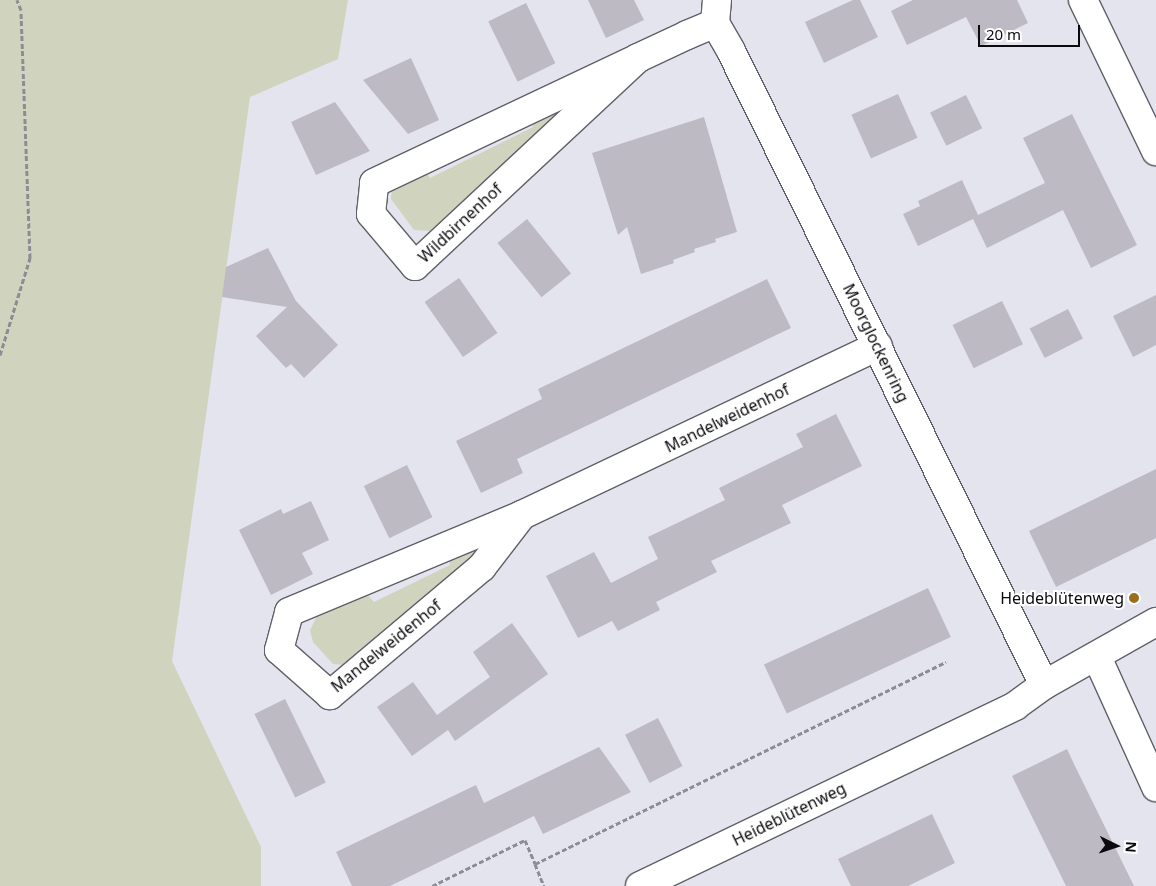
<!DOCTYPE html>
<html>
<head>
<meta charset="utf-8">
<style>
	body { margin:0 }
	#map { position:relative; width:1156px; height:886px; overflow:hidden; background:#e3e4ee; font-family:"Noto Sans",sans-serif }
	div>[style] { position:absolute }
	.green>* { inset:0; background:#d0d4bf }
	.building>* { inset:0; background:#bebac3; transform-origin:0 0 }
	.path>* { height:3px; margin-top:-1.5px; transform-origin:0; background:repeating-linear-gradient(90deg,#8c8d94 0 5px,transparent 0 7.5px) }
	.roads { filter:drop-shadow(1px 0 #606069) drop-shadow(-1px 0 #606069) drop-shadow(0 1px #606069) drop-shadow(0 -1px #606069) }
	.minor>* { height:28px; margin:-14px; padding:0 14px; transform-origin:14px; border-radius:14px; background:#fff }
	.dots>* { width:14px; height:14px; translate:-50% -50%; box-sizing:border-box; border:2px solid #fff; border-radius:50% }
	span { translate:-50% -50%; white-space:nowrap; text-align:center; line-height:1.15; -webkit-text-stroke:4px #fff; paint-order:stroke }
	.street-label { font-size:16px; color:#0b0b0f }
	.poi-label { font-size:16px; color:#0b0b0f }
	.right { translate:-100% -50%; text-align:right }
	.north { position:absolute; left:1091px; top:821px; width:50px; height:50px; -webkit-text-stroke:4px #fff; paint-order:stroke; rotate:94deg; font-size:14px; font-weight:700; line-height:20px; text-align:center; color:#0b0b0f }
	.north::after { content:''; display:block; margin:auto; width:18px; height:22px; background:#0b0b0f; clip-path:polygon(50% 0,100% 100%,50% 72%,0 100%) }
	.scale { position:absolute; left:978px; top:25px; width:102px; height:22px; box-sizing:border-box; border:2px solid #0b0b0f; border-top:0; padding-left:6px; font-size:15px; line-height:18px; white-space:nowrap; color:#0b0b0f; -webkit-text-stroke:4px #fff; paint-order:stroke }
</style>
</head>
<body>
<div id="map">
	<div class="green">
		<i style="clip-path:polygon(0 0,348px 0,338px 59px,250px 97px,172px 661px,261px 847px,261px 886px,0 886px)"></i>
		<i style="clip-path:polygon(550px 107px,559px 120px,432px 231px,414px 230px,391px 199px,392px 187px,424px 169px,430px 178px,533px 127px,529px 116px)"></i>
		<i style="clip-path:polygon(470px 541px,477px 556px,345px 665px,333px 664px,313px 642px,310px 630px,318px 614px,365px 592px,374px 602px,450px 565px,448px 551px)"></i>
	</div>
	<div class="building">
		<i style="clip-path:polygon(588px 0,634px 0,644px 20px,606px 38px)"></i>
		<i style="clip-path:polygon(853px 0,860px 0,878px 37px,824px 63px,805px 22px)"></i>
		<i style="clip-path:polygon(913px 0,1017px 0,1028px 23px,981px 46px,966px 17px,907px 45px,891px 11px)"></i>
		<i style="left:526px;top:3px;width:67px;height:42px;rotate:64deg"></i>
		<i style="clip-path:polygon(411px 58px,439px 120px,408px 134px,363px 80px)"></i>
		<i style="left:898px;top:94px;width:48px;height:51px;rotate:66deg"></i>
		<i style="left:966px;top:95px;width:37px;height:40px;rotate:64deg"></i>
		<i style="clip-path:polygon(335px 102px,370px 151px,316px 175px,291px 122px)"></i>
		<i style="clip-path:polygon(1072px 114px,1137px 245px,1091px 268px,1063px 210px,987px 248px,973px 219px,918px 246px,903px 214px,920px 206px,918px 201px,962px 180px,978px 215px,1045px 183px,1023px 138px)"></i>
		<i style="clip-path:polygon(704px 117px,737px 232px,715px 239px,716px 242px,694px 249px,695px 252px,673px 260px,674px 263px,641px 274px,627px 227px,618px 235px,592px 153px)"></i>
		<i style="left:527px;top:219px;width:70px;height:38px;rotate:51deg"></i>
		<i style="clip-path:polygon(268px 248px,296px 301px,338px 345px,304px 378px,291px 364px,286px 368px,256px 336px,287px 307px,222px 297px,226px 267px)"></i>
		<i style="left:459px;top:278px;width:67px;height:42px;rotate:55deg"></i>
		<i style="clip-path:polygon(767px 279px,791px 328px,517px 459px,523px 473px,481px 493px,456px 441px,542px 399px,538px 389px)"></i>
		<i style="clip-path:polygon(1156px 295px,1156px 345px,1133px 357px,1113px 316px)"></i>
		<i style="left:1002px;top:301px;width:48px;height:55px;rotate:64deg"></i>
		<i style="left:1068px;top:309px;width:33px;height:43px;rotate:63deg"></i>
		<i style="clip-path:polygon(836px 414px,862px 466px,782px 505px,791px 523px,711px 561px,717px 572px,656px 602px,660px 610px,618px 631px,612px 621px,578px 638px,546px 576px,594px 552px,611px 583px,658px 559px,648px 537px,725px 500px,719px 488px,803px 447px,796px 434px)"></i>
		<i style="left:407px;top:465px;width:58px;height:48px;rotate:64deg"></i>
		<i style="clip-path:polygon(1156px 469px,1156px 538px,1056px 587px,1029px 531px)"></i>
		<i style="clip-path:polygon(311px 501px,329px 540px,302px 553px,313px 574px,271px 595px,239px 530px,281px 509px,283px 514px)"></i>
		<i style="left:928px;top:588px;width:54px;height:181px;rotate:65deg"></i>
		<i style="clip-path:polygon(512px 623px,548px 674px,455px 741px,448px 730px,412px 756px,377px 707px,413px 682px,442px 722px,437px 715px,490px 677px,473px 652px)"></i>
		<i style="left:285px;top:699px;width:93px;height:34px;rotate:64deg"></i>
		<i style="left:658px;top:718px;width:54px;height:37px;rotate:63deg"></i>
		<i style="clip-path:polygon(599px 747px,631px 792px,543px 834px,534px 816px,390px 886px,352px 886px,336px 852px,476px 785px,484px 803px)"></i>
		<i style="clip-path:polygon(1067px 749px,1074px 764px,1134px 886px,1066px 886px,1012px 776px)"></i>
		<i style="clip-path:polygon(932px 814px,955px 863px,908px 886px,851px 886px,838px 859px)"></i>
	</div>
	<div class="path">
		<i style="left:0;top:355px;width:102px;rotate:-72.8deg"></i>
		<i style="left:30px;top:258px;width:248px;rotate:-92.1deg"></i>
		<i style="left:21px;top:10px;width:11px;rotate:-112deg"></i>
		<i style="left:535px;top:864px;width:24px;rotate:68deg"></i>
		<i style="left:432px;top:886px;width:104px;rotate:-26.3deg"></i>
		<i style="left:525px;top:840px;width:26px;rotate:67deg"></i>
		<i style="left:535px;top:864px;width:458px;rotate:-26.2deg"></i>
	</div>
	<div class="roads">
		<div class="minor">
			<i style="left:717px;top:0;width:23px;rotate:95deg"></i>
			<i style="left:715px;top:23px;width:32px;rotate:60deg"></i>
			<i style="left:731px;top:51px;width:707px;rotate:63.72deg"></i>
			<i style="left:1083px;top:0;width:168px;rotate:64.2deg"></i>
			<i style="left:638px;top:58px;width:305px;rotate:137deg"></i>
			<i style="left:415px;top:266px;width:68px;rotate:-130.2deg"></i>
			<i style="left:371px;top:214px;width:31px;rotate:-84deg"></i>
			<i style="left:374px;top:183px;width:292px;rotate:-25.3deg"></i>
			<i style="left:638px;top:58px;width:54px;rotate:-25.1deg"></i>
			<i style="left:687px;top:35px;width:30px;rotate:-23deg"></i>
			<i style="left:522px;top:515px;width:66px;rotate:127.6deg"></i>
			<i style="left:482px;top:567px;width:199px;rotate:139.9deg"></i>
			<i style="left:330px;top:695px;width:68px;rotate:-138.6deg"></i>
			<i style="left:279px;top:650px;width:39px;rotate:-75deg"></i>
			<i style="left:289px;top:612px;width:252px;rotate:-22.6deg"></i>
			<i style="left:522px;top:515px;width:394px;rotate:-25.4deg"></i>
			<i style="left:1097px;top:657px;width:143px;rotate:65.6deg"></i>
			<i style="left:640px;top:886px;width:416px;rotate:-25.6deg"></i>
			<i style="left:1015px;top:706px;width:36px;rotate:-36deg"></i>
			<i style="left:1044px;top:685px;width:129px;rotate:-29.4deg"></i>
		</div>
	</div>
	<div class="dots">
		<i style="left:1134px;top:598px;background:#9b6e1e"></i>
	</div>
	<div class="street-label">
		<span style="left:460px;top:223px;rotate:-43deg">Wildbirnenhof</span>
		<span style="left:876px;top:343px;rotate:64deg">Moorglockenring</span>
		<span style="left:727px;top:418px;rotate:-26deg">Mandelweidenhof</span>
		<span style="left:386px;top:646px;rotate:-39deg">Mandelweidenhof</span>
		<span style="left:789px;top:814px;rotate:-26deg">Heideblütenweg</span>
	</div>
	<div class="poi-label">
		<span class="right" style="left:1124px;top:598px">Heideblütenweg</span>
	</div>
	<div class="north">N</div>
	<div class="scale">20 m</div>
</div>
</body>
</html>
